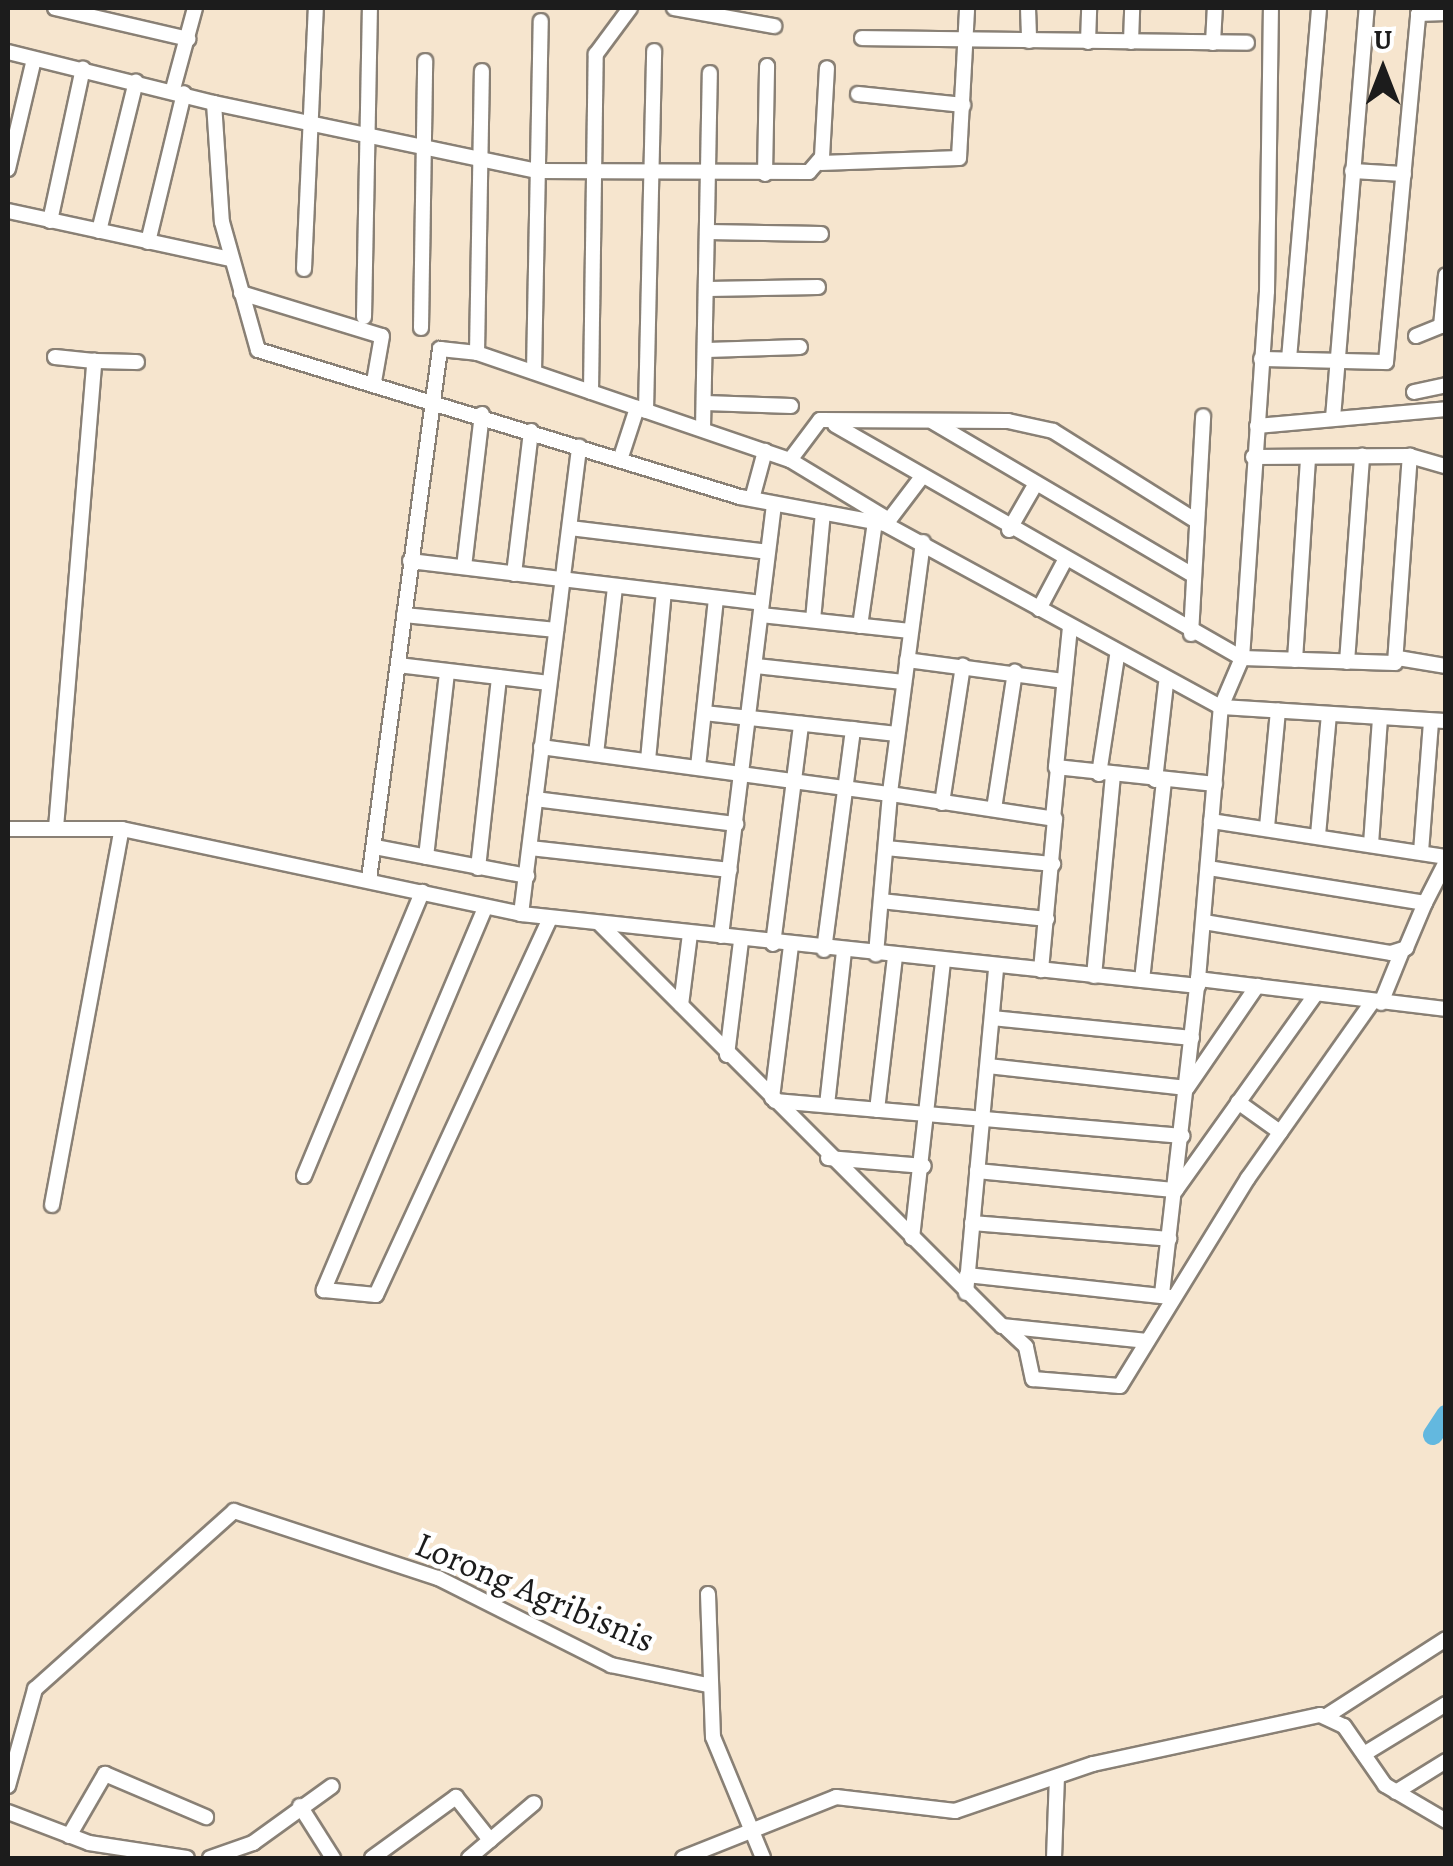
<!DOCTYPE html>
<html>
<head>
<meta charset="utf-8">
<style>
	body { margin:0 }
	#map { position:relative; width:1453px; height:1866px; overflow:hidden; background:#f6e5ce; font-family:Alegreya,serif }
	div>[style] { position:absolute }
	.river>* { height:20px; margin:-10px; padding:0 10px; transform-origin:10px; border-radius:10px; background:#63b8df }
	.roads { filter:drop-shadow(2px 0 #898075) drop-shadow(-2px 0 #898075) drop-shadow(0 2px #898075) drop-shadow(0 -2px #898075) }
	.minor>* { height:14px; margin:-7px; padding:0 7px; transform-origin:7px; border-radius:7px; background:#fff }
	span { translate:-50% -50%; white-space:nowrap; text-align:center; line-height:1.15; -webkit-text-stroke:9px #fff; paint-order:stroke }
	.street-label { font-size:35px; color:#1c1c1c }
	.frame { position:absolute; inset:0; border:10px solid #1c1c1c; pointer-events:none }
	.north { position:absolute; left:1333px; top:20px; width:100px; height:100px; -webkit-text-stroke:8px #fff; paint-order:stroke; rotate:0deg; font-size:28px; font-weight:700; line-height:40px; text-align:center; color:#1c1c1c }
	.north::after { content:''; display:block; margin:auto; width:35px; height:45px; background:#1c1c1c; clip-path:polygon(50% 0,100% 100%,50% 72%,0 100%) }
</style>
</head>
<body>
<div id="map">
	<div class="river">
		<i style="left:1433px;top:1435px;width:24px;rotate:-57deg"></i>
	</div>
	<div class="roads">
		<div class="minor">
			<i style="left:55px;top:8px;width:137px;rotate:13.1deg"></i>
			<i style="left:674px;top:8px;width:102px;rotate:10.2deg"></i>
			<i style="left:1028px;top:8px;width:33px;rotate:88deg"></i>
			<i style="left:862px;top:38px;width:385px;rotate:0.7deg"></i>
			<i style="left:1088px;top:42px;width:34px;rotate:-88deg"></i>
			<i style="left:1131px;top:42px;width:34px;rotate:-88deg"></i>
			<i style="left:1213px;top:43px;width:35px;rotate:-87deg"></i>
			<i style="left:8px;top:52px;width:212px;rotate:13.9deg"></i>
			<i style="left:214px;top:103px;width:119px;rotate:86.2deg"></i>
			<i style="left:222px;top:222px;width:133px;rotate:74.3deg"></i>
			<i style="left:258px;top:350px;width:504px;rotate:16.96deg"></i>
			<i style="left:740px;top:497px;width:147px;rotate:10.5deg"></i>
			<i style="left:885px;top:524px;width:383px;rotate:28.6deg"></i>
			<i style="left:1221px;top:707px;width:53px;rotate:-66.8deg"></i>
			<i style="left:1242px;top:658px;width:368px;rotate:-86.1deg"></i>
			<i style="left:1267px;top:291px;width:283px;rotate:-89.2deg"></i>
			<i style="left:173px;top:89px;width:84px;rotate:-74.8deg"></i>
			<i style="left:858px;top:94px;width:106px;rotate:6deg"></i>
			<i style="left:214px;top:103px;width:331px;rotate:11.9deg"></i>
			<i style="left:538px;top:171px;width:271px;rotate:0.2deg"></i>
			<i style="left:809px;top:172px;width:20px;rotate:-49deg"></i>
			<i style="left:822px;top:157px;width:89px;rotate:-86.8deg"></i>
			<i style="left:821px;top:163px;width:138px;rotate:-2.1deg"></i>
			<i style="left:959px;top:158px;width:150px;rotate:-86.9deg"></i>
			<i style="left:8px;top:169px;width:113px;rotate:-76.7deg"></i>
			<i style="left:1352px;top:171px;width:52px;rotate:3.3deg"></i>
			<i style="left:765px;top:174px;width:108px;rotate:-88.9deg"></i>
			<i style="left:8px;top:211px;width:227px;rotate:12.2deg"></i>
			<i style="left:50px;top:221px;width:156px;rotate:-77.8deg"></i>
			<i style="left:99px;top:231px;width:154px;rotate:-76.1deg"></i>
			<i style="left:708px;top:232px;width:113px;rotate:1deg"></i>
			<i style="left:148px;top:242px;width:153px;rotate:-76.4deg"></i>
			<i style="left:304px;top:269px;width:261px;rotate:-87.4deg"></i>
			<i style="left:708px;top:289px;width:110px;rotate:-1deg"></i>
			<i style="left:241px;top:293px;width:147px;rotate:17deg"></i>
			<i style="left:382px;top:336px;width:47px;rotate:99.9deg"></i>
			<i style="left:364px;top:317px;width:309px;rotate:-88.9deg"></i>
			<i style="left:1441px;top:326px;width:51px;rotate:-84.4deg"></i>
			<i style="left:421px;top:328px;width:267px;rotate:-89.1deg"></i>
			<i style="left:1416px;top:336px;width:32px;rotate:-22deg"></i>
			<i style="left:707px;top:350px;width:93px;rotate:-1.8deg"></i>
			<i style="left:477px;top:353px;width:282px;rotate:-89deg"></i>
			<i style="left:55px;top:357px;width:39px;rotate:6deg"></i>
			<i style="left:1261px;top:359px;width:125px;rotate:1.4deg"></i>
			<i style="left:1386px;top:362px;width:349px;rotate:-84.7deg"></i>
			<i style="left:1418px;top:14px;width:28px;rotate:-2deg"></i>
			<i style="left:1289px;top:359px;width:352px;rotate:-85.1deg"></i>
			<i style="left:534px;top:372px;width:351px;rotate:-88.9deg"></i>
			<i style="left:591px;top:392px;width:338px;rotate:-89.2deg"></i>
			<i style="left:596px;top:54px;width:57px;rotate:-53.5deg"></i>
			<i style="left:1414px;top:392px;width:33px;rotate:-12deg"></i>
			<i style="left:705px;top:403px;width:86px;rotate:2deg"></i>
			<i style="left:646px;top:411px;width:360px;rotate:-88.7deg"></i>
			<i style="left:1333px;top:418px;width:411px;rotate:-85.3deg"></i>
			<i style="left:933px;top:422px;width:303px;rotate:30.5deg"></i>
			<i style="left:835px;top:425px;width:469px;rotate:29.8deg"></i>
			<i style="left:1242px;top:658px;width:153px;rotate:1.9deg"></i>
			<i style="left:1395px;top:663px;width:208px;rotate:-85.9deg"></i>
			<i style="left:1257px;top:426px;width:190px;rotate:-5.1deg"></i>
			<i style="left:703px;top:429px;width:356px;rotate:-88.9deg"></i>
			<i style="left:1253px;top:457px;width:157px;rotate:-0.4deg"></i>
			<i style="left:1410px;top:456px;width:37px;rotate:16deg"></i>
			<i style="left:620px;top:460px;width:55px;rotate:-71.9deg"></i>
			<i style="left:790px;top:460px;width:50px;rotate:-53.1deg"></i>
			<i style="left:820px;top:420px;width:188px;rotate:0.3deg"></i>
			<i style="left:1008px;top:421px;width:46px;rotate:12.5deg"></i>
			<i style="left:1053px;top:431px;width:168px;rotate:32.1deg"></i>
			<i style="left:752px;top:499px;width:50px;rotate:-74.8deg"></i>
			<i style="left:886px;top:524px;width:58px;rotate:-52.7deg"></i>
			<i style="left:570px;top:528px;width:198px;rotate:6.9deg"></i>
			<i style="left:1009px;top:530px;width:52px;rotate:-60deg"></i>
			<i style="left:923px;top:542px;width:254px;rotate:97.5deg"></i>
			<i style="left:890px;top:794px;width:167px;rotate:8.6deg"></i>
			<i style="left:1055px;top:819px;width:152px;rotate:95.3deg"></i>
			<i style="left:410px;top:561px;width:354px;rotate:6.8deg"></i>
			<i style="left:464px;top:567px;width:154px;rotate:-83.3deg"></i>
			<i style="left:514px;top:574px;width:144px;rotate:-83.2deg"></i>
			<i style="left:1039px;top:609px;width:53px;rotate:-62deg"></i>
			<i style="left:404px;top:615px;width:153px;rotate:5.6deg"></i>
			<i style="left:761px;top:615px;width:150px;rotate:6.1deg"></i>
			<i style="left:813px;top:620px;width:108px;rotate:-84.7deg"></i>
			<i style="left:860px;top:626px;width:105px;rotate:-81.8deg"></i>
			<i style="left:1070px;top:627px;width:141px;rotate:95.7deg"></i>
			<i style="left:1056px;top:767px;width:160px;rotate:6.1deg"></i>
			<i style="left:1191px;top:634px;width:218px;rotate:-86.8deg"></i>
			<i style="left:1398px;top:658px;width:49px;rotate:9.5deg"></i>
			<i style="left:907px;top:660px;width:158px;rotate:7.6deg"></i>
			<i style="left:1295px;top:660px;width:203px;rotate:-86.3deg"></i>
			<i style="left:1347px;top:662px;width:207px;rotate:-85.8deg"></i>
			<i style="left:398px;top:665px;width:152px;rotate:6.8deg"></i>
			<i style="left:756px;top:666px;width:149px;rotate:6.2deg"></i>
			<i style="left:704px;top:713px;width:194px;rotate:6.2deg"></i>
			<i style="left:541px;top:747px;width:352px;rotate:7.7deg"></i>
			<i style="left:890px;top:794px;width:161px;rotate:95deg"></i>
			<i style="left:596px;top:754px;width:169px;rotate:-83.5deg"></i>
			<i style="left:648px;top:760px;width:169px;rotate:-84.6deg"></i>
			<i style="left:698px;top:767px;width:170px;rotate:-83.9deg"></i>
			<i style="left:1099px;top:774px;width:119px;rotate:-81.3deg"></i>
			<i style="left:1155px;top:780px;width:97px;rotate:-83.5deg"></i>
			<i style="left:535px;top:799px;width:203px;rotate:7.1deg"></i>
			<i style="left:942px;top:803px;width:139px;rotate:-81.3deg"></i>
			<i style="left:994px;top:809px;width:139px;rotate:-81.3deg"></i>
			<i style="left:1053px;top:818px;width:50px;rotate:-84.3deg"></i>
			<i style="left:1211px;top:821px;width:238px;rotate:8.7deg"></i>
			<i style="left:1267px;top:827px;width:117px;rotate:-84.6deg"></i>
			<i style="left:56px;top:828px;width:469px;rotate:-85.3deg"></i>
			<i style="left:94px;top:361px;width:43px;rotate:1.3deg"></i>
			<i style="left:8px;top:829px;width:114px"></i>
			<i style="left:122px;top:829px;width:408px;rotate:12deg"></i>
			<i style="left:521px;top:914px;width:681px;rotate:6.07deg"></i>
			<i style="left:1318px;top:835px;width:121px;rotate:-84.8deg"></i>
			<i style="left:1371px;top:844px;width:125px;rotate:-85.9deg"></i>
			<i style="left:375px;top:847px;width:155px;rotate:10.8deg"></i>
			<i style="left:530px;top:848px;width:201px;rotate:6.3deg"></i>
			<i style="left:886px;top:848px;width:168px;rotate:5.5deg"></i>
			<i style="left:1421px;top:852px;width:130px;rotate:-85.6deg"></i>
			<i style="left:426px;top:857px;width:186px;rotate:-83.5deg"></i>
			<i style="left:478px;top:868px;width:192px;rotate:-83.7deg"></i>
			<i style="left:369px;top:879px;width:535px;rotate:-82.37deg"></i>
			<i style="left:440px;top:349px;width:37px;rotate:6deg"></i>
			<i style="left:477px;top:353px;width:331px;rotate:18.9deg"></i>
			<i style="left:790px;top:460px;width:116px;rotate:31.2deg"></i>
			<i style="left:881px;top:901px;width:167px;rotate:6.2deg"></i>
			<i style="left:1425px;top:903px;width:46px;rotate:-62.9deg"></i>
			<i style="left:485px;top:908px;width:415px;rotate:112.9deg"></i>
			<i style="left:324px;top:1290px;width:52px;rotate:5.5deg"></i>
			<i style="left:376px;top:1295px;width:415px;rotate:-65.2deg"></i>
			<i style="left:521px;top:914px;width:471px;rotate:-82.9deg"></i>
			<i style="left:1204px;top:922px;width:190px;rotate:9.4deg"></i>
			<i style="left:1391px;top:953px;width:16px;rotate:-18deg"></i>
			<i style="left:1406px;top:948px;width:49px;rotate:-67.1deg"></i>
			<i style="left:1425px;top:903px;width:220px;rotate:-170.8deg"></i>
			<i style="left:599px;top:923px;width:570px;rotate:45deg"></i>
			<i style="left:1002px;top:1326px;width:146px;rotate:5.9deg"></i>
			<i style="left:721px;top:936px;width:435px;rotate:-83deg"></i>
			<i style="left:773px;top:944px;width:222px;rotate:-82.7deg"></i>
			<i style="left:824px;top:950px;width:223px;rotate:-82.5deg"></i>
			<i style="left:1094px;top:976px;width:201px;rotate:-84.6deg"></i>
			<i style="left:1198px;top:979px;width:273px;rotate:-85.2deg"></i>
			<i style="left:1221px;top:707px;width:225px;rotate:3.6deg"></i>
			<i style="left:1142px;top:980px;width:200px;rotate:-83.7deg"></i>
			<i style="left:1381px;top:1003px;width:56px;rotate:-68deg"></i>
			<i style="left:681px;top:1005px;width:72px;rotate:-82.8deg"></i>
			<i style="left:992px;top:1018px;width:201px;rotate:5.7deg"></i>
			<i style="left:727px;top:1055px;width:115px;rotate:-83deg"></i>
			<i style="left:988px;top:1066px;width:200px;rotate:6.3deg"></i>
			<i style="left:1187px;top:1088px;width:124px;rotate:-55.5deg"></i>
			<i style="left:772px;top:1098px;width:153px;rotate:-82.9deg"></i>
			<i style="left:775px;top:1101px;width:409px;rotate:4.9deg"></i>
			<i style="left:1238px;top:1102px;width:52px;rotate:35.5deg"></i>
			<i style="left:827px;top:1105px;width:154px;rotate:-83.7deg"></i>
			<i style="left:877px;top:1110px;width:154px;rotate:-83.3deg"></i>
			<i style="left:828px;top:1158px;width:96px;rotate:4.8deg"></i>
			<i style="left:977px;top:1171px;width:200px;rotate:5.5deg"></i>
			<i style="left:1176px;top:1190px;width:241px;rotate:-54.5deg"></i>
			<i style="left:304px;top:1176px;width:308px;rotate:-67.4deg"></i>
			<i style="left:52px;top:1205px;width:382px;rotate:-79.5deg"></i>
			<i style="left:972px;top:1223px;width:198px;rotate:4.6deg"></i>
			<i style="left:912px;top:1238px;width:278px;rotate:-83.6deg"></i>
			<i style="left:967px;top:1275px;width:204px;rotate:6.2deg"></i>
			<i style="left:966px;top:1293px;width:327px;rotate:-84.7deg"></i>
			<i style="left:1162px;top:1294px;width:317px;rotate:-83.5deg"></i>
			<i style="left:1198px;top:979px;width:250px;rotate:6.9deg"></i>
			<i style="left:1007px;top:1329px;width:26px;rotate:43deg"></i>
			<i style="left:1026px;top:1347px;width:33px;rotate:78deg"></i>
			<i style="left:1033px;top:1379px;width:87px;rotate:4.6deg"></i>
			<i style="left:1120px;top:1386px;width:244px;rotate:-58.4deg"></i>
			<i style="left:1248px;top:1178px;width:215px;rotate:-54.8deg"></i>
			<i style="left:708px;top:1594px;width:143px;rotate:88deg"></i>
			<i style="left:713px;top:1737px;width:131px;rotate:67.5deg"></i>
			<i style="left:1328px;top:1715px;width:140px;rotate:-32.8deg"></i>
			<i style="left:1364px;top:1754px;width:96px;rotate:-31.4deg"></i>
			<i style="left:8px;top:1786px;width:101px;rotate:-74.4deg"></i>
			<i style="left:35px;top:1689px;width:267px;rotate:-41.8deg"></i>
			<i style="left:234px;top:1511px;width:215px;rotate:18.2deg"></i>
			<i style="left:438px;top:1578px;width:194px;rotate:26.7deg"></i>
			<i style="left:611px;top:1665px;width:99px;rotate:11.7deg"></i>
			<i style="left:1396px;top:1792px;width:59px;rotate:-31.8deg"></i>
			<i style="left:300px;top:1806px;width:62px;rotate:57.6deg"></i>
			<i style="left:8px;top:1812px;width:87px;rotate:20.9deg"></i>
			<i style="left:89px;top:1843px;width:99px;rotate:8.7deg"></i>
			<i style="left:69px;top:1836px;width:72px;rotate:-59.9deg"></i>
			<i style="left:105px;top:1774px;width:110px;rotate:23.1deg"></i>
			<i style="left:210px;top:1858px;width:46px;rotate:-19.2deg"></i>
			<i style="left:253px;top:1843px;width:97px;rotate:-35.8deg"></i>
			<i style="left:372px;top:1858px;width:104px;rotate:-36deg"></i>
			<i style="left:456px;top:1797px;width:55px;rotate:51.7deg"></i>
			<i style="left:469px;top:1858px;width:85px;rotate:-40.2deg"></i>
			<i style="left:683px;top:1858px;width:165px;rotate:-21.7deg"></i>
			<i style="left:836px;top:1797px;width:120px;rotate:6.7deg"></i>
			<i style="left:955px;top:1811px;width:146px;rotate:-18.8deg"></i>
			<i style="left:1093px;top:1764px;width:232px;rotate:-12.2deg"></i>
			<i style="left:1320px;top:1715px;width:26px;rotate:25deg"></i>
			<i style="left:1344px;top:1726px;width:72px;rotate:55.2deg"></i>
			<i style="left:1385px;top:1785px;width:71px;rotate:30.5deg"></i>
			<i style="left:1054px;top:1858px;width:81px;rotate:-87.9deg"></i>
		</div>
	</div>
	<div class="street-label">
		<span style="left:535px;top:1592px;rotate:23deg">Lorong Agribisnis</span>
	</div>
	<div class="frame"></div>
	<div class="north">U</div>
</div>
</body>
</html>
